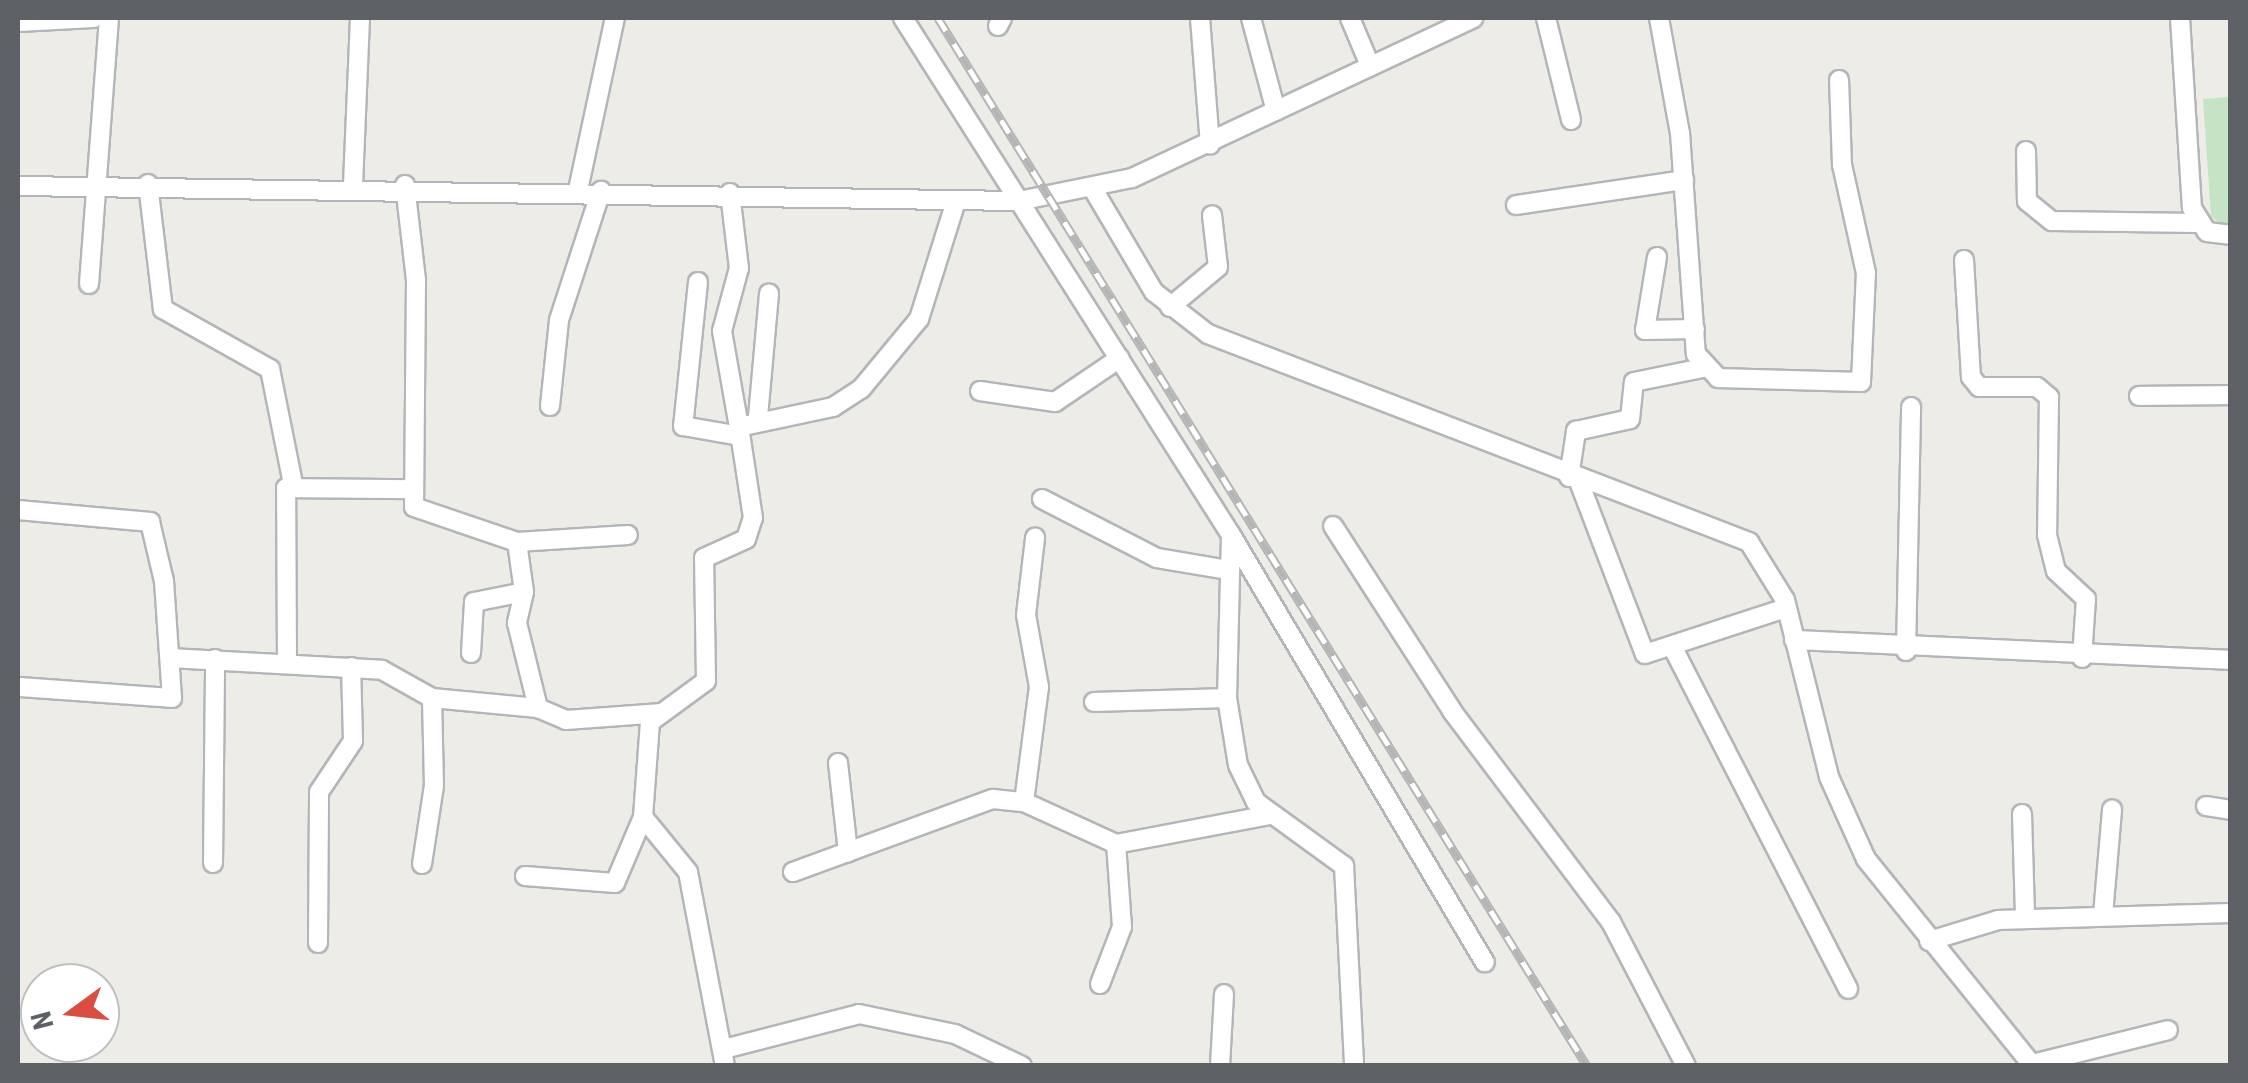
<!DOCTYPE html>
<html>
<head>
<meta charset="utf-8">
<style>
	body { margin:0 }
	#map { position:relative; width:2248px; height:1083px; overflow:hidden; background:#eeece6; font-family:"Roboto Condensed",sans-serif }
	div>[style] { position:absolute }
	.green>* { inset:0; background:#c5e4c5 }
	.roads { filter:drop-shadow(2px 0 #b3b6b9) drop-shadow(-2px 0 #b3b6b9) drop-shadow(0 2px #b3b6b9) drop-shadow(0 -2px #b3b6b9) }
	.street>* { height:18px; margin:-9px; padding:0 9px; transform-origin:9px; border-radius:9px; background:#fff }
	.rail>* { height:9px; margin-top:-4.5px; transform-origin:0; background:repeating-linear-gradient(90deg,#fff 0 15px,#b4b5b5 0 30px); box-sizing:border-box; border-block:2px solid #b4b5b5 }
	span { translate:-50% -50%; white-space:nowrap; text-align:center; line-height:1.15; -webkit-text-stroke:8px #fff; paint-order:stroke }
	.frame { position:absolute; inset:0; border:20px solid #5d6165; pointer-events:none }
	.north { position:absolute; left:20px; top:963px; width:100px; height:100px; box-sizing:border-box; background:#fff; border:2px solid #bec0c1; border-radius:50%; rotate:255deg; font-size:28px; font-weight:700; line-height:40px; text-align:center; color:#5d6165 }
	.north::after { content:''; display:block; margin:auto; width:35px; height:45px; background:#da4d40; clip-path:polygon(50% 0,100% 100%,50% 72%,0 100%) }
</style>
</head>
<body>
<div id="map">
	<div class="green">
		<i style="clip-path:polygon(2230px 97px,2230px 233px,2211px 216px,2203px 99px)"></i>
	</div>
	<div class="roads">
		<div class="street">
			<i style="left:903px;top:18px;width:612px;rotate:57.61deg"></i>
			<i style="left:1231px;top:535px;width:497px;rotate:59.3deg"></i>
			<i style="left:1200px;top:18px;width:127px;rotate:85.5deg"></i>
			<i style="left:1251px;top:18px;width:96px;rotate:75deg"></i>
			<i style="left:1350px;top:18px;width:49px;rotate:67.1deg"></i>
			<i style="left:1546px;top:18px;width:105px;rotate:76.2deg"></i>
			<i style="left:1659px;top:18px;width:117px;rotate:79.7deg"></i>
			<i style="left:1680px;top:133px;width:222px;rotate:85.9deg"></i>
			<i style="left:1696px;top:354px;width:33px;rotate:47deg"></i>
			<i style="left:1718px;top:378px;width:143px;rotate:1.6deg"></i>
			<i style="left:1861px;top:382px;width:109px;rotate:-87.4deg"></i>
			<i style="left:1866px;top:273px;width:111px;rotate:-102.5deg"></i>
			<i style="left:1842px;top:165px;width:85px;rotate:-92deg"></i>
			<i style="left:2180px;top:18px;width:190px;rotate:86.4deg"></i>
			<i style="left:2192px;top:208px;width:28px;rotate:58deg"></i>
			<i style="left:2207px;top:232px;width:23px;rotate:7deg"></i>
			<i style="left:18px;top:22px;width:76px;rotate:-3deg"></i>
			<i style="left:998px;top:26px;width:9px;rotate:-63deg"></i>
			<i style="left:2026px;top:151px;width:50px;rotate:88.9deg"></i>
			<i style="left:2027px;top:201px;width:32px;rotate:39deg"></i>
			<i style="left:2052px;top:221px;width:145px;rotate:0.8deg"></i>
			<i style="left:148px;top:184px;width:126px;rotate:83.2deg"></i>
			<i style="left:163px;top:309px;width:123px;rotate:29.3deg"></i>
			<i style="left:270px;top:369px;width:117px;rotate:78.7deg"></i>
			<i style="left:353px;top:185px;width:167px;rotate:-87.6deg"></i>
			<i style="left:405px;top:185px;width:96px;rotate:83.4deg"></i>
			<i style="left:416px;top:280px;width:227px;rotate:90.5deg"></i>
			<i style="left:414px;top:507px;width:109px;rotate:18.8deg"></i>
			<i style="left:517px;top:542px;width:111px;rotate:-3.6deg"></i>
			<i style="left:18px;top:186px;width:1001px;rotate:0.86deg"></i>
			<i style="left:1019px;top:201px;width:115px;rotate:-11.5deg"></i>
			<i style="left:1132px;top:178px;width:377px;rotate:-25.1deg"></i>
			<i style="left:1093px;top:189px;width:120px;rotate:59.4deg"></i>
			<i style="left:1154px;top:292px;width:68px;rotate:37.9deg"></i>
			<i style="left:1208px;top:334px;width:580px;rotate:21.03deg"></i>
			<i style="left:1749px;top:542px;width:68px;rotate:58.2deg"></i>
			<i style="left:1785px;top:600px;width:182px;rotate:76deg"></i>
			<i style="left:1829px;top:777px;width:90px;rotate:65.7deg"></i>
			<i style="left:1866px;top:859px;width:266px;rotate:51.1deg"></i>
			<i style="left:578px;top:190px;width:176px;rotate:-77.9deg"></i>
			<i style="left:730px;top:193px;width:76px;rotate:83.2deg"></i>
			<i style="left:739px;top:268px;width:65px;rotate:105.1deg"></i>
			<i style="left:722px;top:331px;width:97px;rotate:80deg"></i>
			<i style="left:1516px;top:205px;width:170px;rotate:-8.5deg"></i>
			<i style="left:1657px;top:257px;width:74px;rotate:99.3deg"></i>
			<i style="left:1645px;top:330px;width:50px;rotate:-1.1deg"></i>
			<i style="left:1964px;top:260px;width:117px;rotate:86.6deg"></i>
			<i style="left:1971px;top:377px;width:13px;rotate:51deg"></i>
			<i style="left:1979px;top:387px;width:58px"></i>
			<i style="left:2037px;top:387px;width:16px;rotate:40deg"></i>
			<i style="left:2049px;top:397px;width:138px;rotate:90.8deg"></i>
			<i style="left:2047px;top:535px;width:37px;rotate:76deg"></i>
			<i style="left:2056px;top:571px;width:41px;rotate:43deg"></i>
			<i style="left:2086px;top:599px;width:59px;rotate:93.9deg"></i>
			<i style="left:698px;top:282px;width:145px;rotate:95.9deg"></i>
			<i style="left:683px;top:426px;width:53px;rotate:9.8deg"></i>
			<i style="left:89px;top:284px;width:267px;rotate:-85.7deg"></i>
			<i style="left:1170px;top:307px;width:62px;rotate:-39.8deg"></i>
			<i style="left:1218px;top:267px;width:52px;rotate:-96.6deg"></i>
			<i style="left:980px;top:391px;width:76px;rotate:8.3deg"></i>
			<i style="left:1055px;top:402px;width:78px;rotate:-34.1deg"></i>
			<i style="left:2139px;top:396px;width:91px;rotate:-0.6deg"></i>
			<i style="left:550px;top:406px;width:86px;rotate:-84deg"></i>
			<i style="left:559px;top:320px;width:136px;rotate:-72deg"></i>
			<i style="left:758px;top:417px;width:124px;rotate:-84.9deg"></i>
			<i style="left:1569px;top:477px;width:47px;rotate:-81.3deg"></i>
			<i style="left:1576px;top:431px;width:55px;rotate:-12.5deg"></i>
			<i style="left:1630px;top:419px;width:37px;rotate:-84deg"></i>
			<i style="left:1634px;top:382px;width:70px;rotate:-11.5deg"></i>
			<i style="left:1578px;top:479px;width:187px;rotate:69.1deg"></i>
			<i style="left:1645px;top:654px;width:148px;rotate:-18.1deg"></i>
			<i style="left:1042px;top:499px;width:129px;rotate:27.2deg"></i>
			<i style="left:1157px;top:558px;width:73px;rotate:9.5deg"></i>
			<i style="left:18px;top:510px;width:133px;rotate:5.2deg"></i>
			<i style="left:150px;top:522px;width:61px;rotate:76.7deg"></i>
			<i style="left:164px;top:581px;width:117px;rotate:86.1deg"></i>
			<i style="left:172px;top:698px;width:154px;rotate:-175.9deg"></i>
			<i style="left:1333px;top:526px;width:220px;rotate:57.2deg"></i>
			<i style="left:1452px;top:711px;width:264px;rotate:53deg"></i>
			<i style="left:1611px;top:922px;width:162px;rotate:62.5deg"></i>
			<i style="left:1231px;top:535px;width:163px;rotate:91.4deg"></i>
			<i style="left:1227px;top:698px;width:68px;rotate:80.7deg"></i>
			<i style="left:1238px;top:765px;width:41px;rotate:64.1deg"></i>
			<i style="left:1256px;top:802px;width:109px;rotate:36deg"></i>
			<i style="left:1344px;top:866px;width:200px;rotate:87.1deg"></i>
			<i style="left:517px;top:542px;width:50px;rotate:82deg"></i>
			<i style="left:524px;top:592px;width:32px;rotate:103deg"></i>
			<i style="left:517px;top:623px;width:88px;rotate:76.1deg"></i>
			<i style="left:1794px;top:640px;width:436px;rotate:2.6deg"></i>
			<i style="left:1674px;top:650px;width:381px;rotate:62.8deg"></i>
			<i style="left:1906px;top:651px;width:244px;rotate:-88.8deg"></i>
			<i style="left:471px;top:653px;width:51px;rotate:-86.6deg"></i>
			<i style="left:474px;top:602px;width:51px;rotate:-11.3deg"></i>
			<i style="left:170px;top:658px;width:212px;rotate:3.2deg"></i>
			<i style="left:382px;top:670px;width:57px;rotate:29.2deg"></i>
			<i style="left:432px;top:698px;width:106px;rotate:5.4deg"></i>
			<i style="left:538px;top:708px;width:30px;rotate:23deg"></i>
			<i style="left:566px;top:720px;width:96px;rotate:-4.2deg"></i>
			<i style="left:287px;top:661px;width:173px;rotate:-90.3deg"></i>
			<i style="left:286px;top:488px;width:123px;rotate:0.5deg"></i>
			<i style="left:1094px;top:702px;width:133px;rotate:-1.7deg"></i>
			<i style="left:838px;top:763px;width:90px;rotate:83.6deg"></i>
			<i style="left:1024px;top:802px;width:116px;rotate:-82.6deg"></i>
			<i style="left:1039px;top:687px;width:73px;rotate:-100.2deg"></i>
			<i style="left:1026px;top:615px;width:78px;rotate:-83.3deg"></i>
			<i style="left:2206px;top:806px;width:24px;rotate:9deg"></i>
			<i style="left:2022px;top:814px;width:104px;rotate:88.3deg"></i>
			<i style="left:213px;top:863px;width:204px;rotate:-89.4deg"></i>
			<i style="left:422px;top:864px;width:79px;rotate:-81.3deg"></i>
			<i style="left:434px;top:786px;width:88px;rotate:-91.3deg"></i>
			<i style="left:793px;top:872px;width:213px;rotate:-20.1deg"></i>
			<i style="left:993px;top:799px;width:31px;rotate:6deg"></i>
			<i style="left:1024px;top:802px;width:101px;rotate:24.5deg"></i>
			<i style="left:1116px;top:844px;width:157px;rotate:-10.7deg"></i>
			<i style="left:525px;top:876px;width:90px;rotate:4.4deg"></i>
			<i style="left:615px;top:883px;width:72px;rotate:-67deg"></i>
			<i style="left:2103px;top:915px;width:106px;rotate:-85.1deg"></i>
			<i style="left:1929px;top:941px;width:72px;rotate:-16.9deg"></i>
			<i style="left:1998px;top:920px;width:232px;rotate:-1.7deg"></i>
			<i style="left:318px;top:943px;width:151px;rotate:-89.6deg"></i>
			<i style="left:319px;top:792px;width:61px;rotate:-56.3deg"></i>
			<i style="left:353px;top:741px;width:74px;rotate:-91.5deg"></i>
			<i style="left:1100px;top:984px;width:61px;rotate:-68.9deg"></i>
			<i style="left:1122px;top:927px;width:83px;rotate:-94.1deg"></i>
			<i style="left:724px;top:1049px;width:139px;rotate:-14.5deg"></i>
			<i style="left:859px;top:1014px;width:98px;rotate:11.8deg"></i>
			<i style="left:955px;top:1034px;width:74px;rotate:25.5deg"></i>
			<i style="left:2032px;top:1064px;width:140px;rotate:-14deg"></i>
			<i style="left:725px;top:1066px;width:197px;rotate:-100.8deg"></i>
			<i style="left:688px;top:872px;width:71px;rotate:-129.3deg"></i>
			<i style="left:643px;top:817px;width:95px;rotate:-85.8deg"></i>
			<i style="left:650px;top:722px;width:69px;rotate:-36.2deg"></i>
			<i style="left:706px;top:681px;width:123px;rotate:-90.9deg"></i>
			<i style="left:704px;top:558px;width:46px;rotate:-24.3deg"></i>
			<i style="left:746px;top:539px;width:22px;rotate:-72deg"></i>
			<i style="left:753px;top:518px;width:92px;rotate:-98.7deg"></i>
			<i style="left:739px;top:427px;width:96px;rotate:-12deg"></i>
			<i style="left:833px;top:407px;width:33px;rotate:-33deg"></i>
			<i style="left:861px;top:389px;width:91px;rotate:-50.4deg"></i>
			<i style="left:919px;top:319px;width:121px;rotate:-72.6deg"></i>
			<i style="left:1220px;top:1066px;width:72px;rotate:-86.8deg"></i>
		</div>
	</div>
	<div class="rail">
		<i style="left:938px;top:18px;width:1233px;rotate:58.23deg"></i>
	</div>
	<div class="frame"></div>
	<div class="north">N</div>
</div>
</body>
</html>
